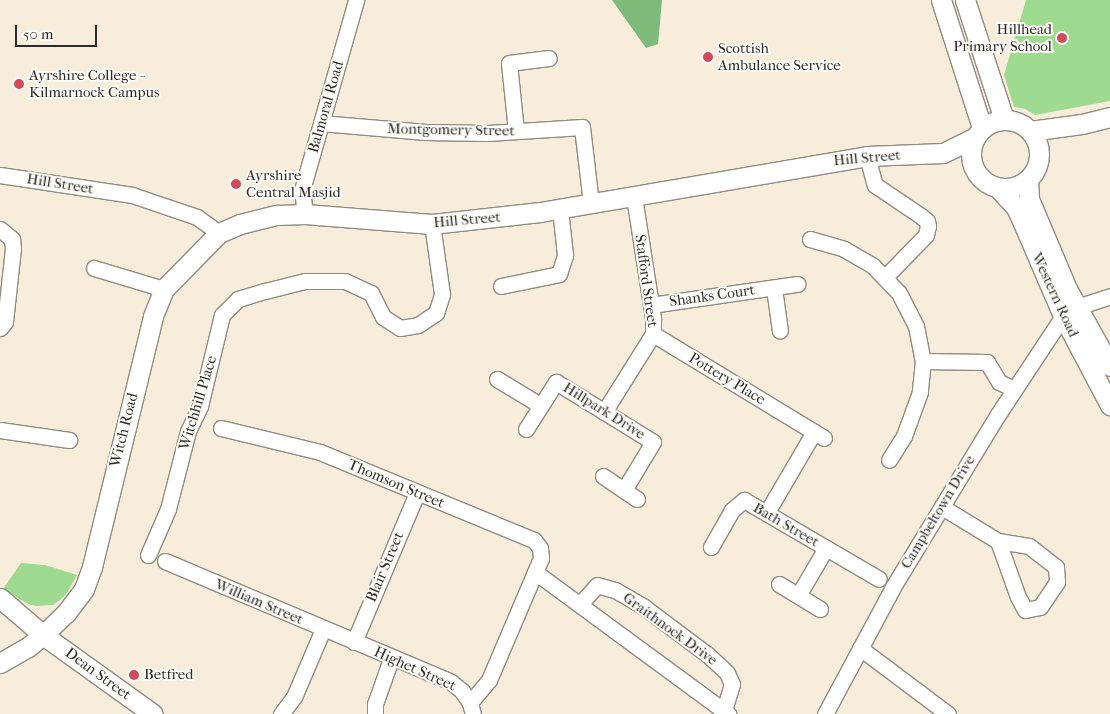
<!DOCTYPE html>
<html>
<head>
<meta charset="utf-8">
<style>
	body { margin:0 }
	#map { position:relative; width:1110px; height:714px; overflow:hidden; background:#f7edda; font-family:"IM FELL French Canon",serif }
	div>[style] { position:absolute }
	.green>* { inset:0; background:#9edb90 }
	.forest>* { inset:0; background:#7ebb7a }
	.roads { filter:drop-shadow(1px 0 #918c82) drop-shadow(-1px 0 #918c82) drop-shadow(0 1px #918c82) drop-shadow(0 -1px #918c82) }
	.minor>* { height:15px; margin:-7.5px; padding:0 7.5px; transform-origin:7.5px; border-radius:7.5px; background:#fff }
	.major>* { height:19px; margin:-9.5px; padding:0 9.5px; transform-origin:9.5px; border-radius:9.5px; background:#fff }
	.major>.ring { margin:-9.5px; padding:0; box-sizing:content-box; background:none; border:19px solid #fff; border-radius:50% }
	.dots>* { width:14px; height:14px; translate:-50% -50%; box-sizing:border-box; border:2px solid #fdfcf7; border-radius:50% }
	span { translate:-50% -50%; white-space:nowrap; text-align:center; line-height:1.15; -webkit-text-stroke:4px #fdfcf7; paint-order:stroke }
	.poi-label { font-size:15px; color:#2b2b2b }
	.right { translate:-100% -50%; text-align:right }
	.left { translate:0 -50%; text-align:left }
	.street-label { font-size:15px; color:#2b2b2b }
	.scale { position:absolute; left:15px; top:25px; width:82px; height:22px; box-sizing:border-box; border:2px solid #2b2b2b; border-top:0; padding-left:6px; font-size:15px; line-height:18px; white-space:nowrap; color:#2b2b2b; -webkit-text-stroke:4px #fdfcf7; paint-order:stroke }
</style>
</head>
<body>
<div id="map">
	<div class="green">
		<i style="clip-path:polygon(1026px 0,1110px 0,1110px 101px,1035px 115px,1025px 109px,1014px 107px,1004px 75px)"></i>
		<i style="clip-path:polygon(21px 563px,45px 565px,77px 575px,67px 593px,61px 599px,53px 605px,36px 606px,28px 604px,3px 589px)"></i>
	</div>
	<div class="forest">
		<i style="clip-path:polygon(612px 0,662px 0,658px 44px,646px 48px)"></i>
	</div>
	<div class="roads">
		<div class="minor">
			<i style="left:321px;top:123px;width:105px;rotate:4.9deg"></i>
			<i style="left:426px;top:132px;width:62px;rotate:0.9deg"></i>
			<i style="left:488px;top:133px;width:94px;rotate:-3.7deg"></i>
			<i style="left:582px;top:127px;width:78px;rotate:83.3deg"></i>
			<i style="left:516px;top:131px;width:68px;rotate:-95.9deg"></i>
			<i style="left:509px;top:63px;width:40px;rotate:-7.1deg"></i>
			<i style="left:867px;top:156px;width:30px;rotate:75deg"></i>
			<i style="left:875px;top:185px;width:55px;rotate:34deg"></i>
			<i style="left:921px;top:216px;width:8px;rotate:40deg"></i>
			<i style="left:927px;top:221px;width:5px;rotate:79deg"></i>
			<i style="left:928px;top:226px;width:9px;rotate:103deg"></i>
			<i style="left:926px;top:235px;width:59px;rotate:134.3deg"></i>
			<i style="left:0;top:175px;width:134px;rotate:8.6deg"></i>
			<i style="left:132px;top:195px;width:69px;rotate:18.7deg"></i>
			<i style="left:197px;top:217px;width:27px;rotate:36deg"></i>
			<i style="left:305px;top:214px;width:24px;rotate:-97deg"></i>
			<i style="left:302px;top:190px;width:198px;rotate:-74.1deg"></i>
			<i style="left:0;top:229px;width:16px;rotate:40deg"></i>
			<i style="left:12px;top:239px;width:9px;rotate:84deg"></i>
			<i style="left:13px;top:248px;width:74px;rotate:96.2deg"></i>
			<i style="left:5px;top:322px;width:8px;rotate:130deg"></i>
			<i style="left:810px;top:239px;width:35px;rotate:16deg"></i>
			<i style="left:844px;top:249px;width:34px;rotate:30deg"></i>
			<i style="left:873px;top:266px;width:37px;rotate:46deg"></i>
			<i style="left:899px;top:293px;width:37px;rotate:63deg"></i>
			<i style="left:916px;top:326px;width:36px;rotate:79deg"></i>
			<i style="left:923px;top:361px;width:31px;rotate:96deg"></i>
			<i style="left:920px;top:392px;width:47px;rotate:110deg"></i>
			<i style="left:904px;top:436px;width:28px;rotate:122deg"></i>
			<i style="left:94px;top:268px;width:73px;rotate:16.7deg"></i>
			<i style="left:501px;top:286px;width:59px;rotate:-11.7deg"></i>
			<i style="left:559px;top:274px;width:20px;rotate:-72deg"></i>
			<i style="left:565px;top:255px;width:46px;rotate:-96.2deg"></i>
			<i style="left:774px;top:288px;width:43px;rotate:82.1deg"></i>
			<i style="left:651px;top:305px;width:148px;rotate:-8.2deg"></i>
			<i style="left:653px;top:334px;width:200px;rotate:31.3deg"></i>
			<i style="left:923px;top:361px;width:64px;rotate:0.9deg"></i>
			<i style="left:987px;top:362px;width:23px;rotate:59deg"></i>
			<i style="left:999px;top:382px;width:17px;rotate:25deg"></i>
			<i style="left:497px;top:379px;width:50px;rotate:31.2deg"></i>
			<i style="left:604px;top:412px;width:92px;rotate:-57.9deg"></i>
			<i style="left:653px;top:334px;width:16px;rotate:-90deg"></i>
			<i style="left:653px;top:318px;width:123px;rotate:-98.9deg"></i>
			<i style="left:221px;top:428px;width:102px;rotate:13.6deg"></i>
			<i style="left:320px;top:452px;width:231px;rotate:22.4deg"></i>
			<i style="left:534px;top:540px;width:10px;rotate:53deg"></i>
			<i style="left:540px;top:548px;width:10px;rotate:84deg"></i>
			<i style="left:541px;top:558px;width:133px;rotate:113.1deg"></i>
			<i style="left:489px;top:680px;width:30px;rotate:130deg"></i>
			<i style="left:526px;top:429px;width:56px;rotate:-57.4deg"></i>
			<i style="left:556px;top:382px;width:114px;rotate:31.7deg"></i>
			<i style="left:653px;top:442px;width:56px;rotate:121.1deg"></i>
			<i style="left:0;top:430px;width:70px;rotate:8.2deg"></i>
			<i style="left:603px;top:476px;width:41px;rotate:34.1deg"></i>
			<i style="left:942px;top:507px;width:66px;rotate:31.3deg"></i>
			<i style="left:998px;top:541px;width:31px;rotate:9deg"></i>
			<i style="left:1029px;top:546px;width:34px;rotate:38deg"></i>
			<i style="left:1056px;top:567px;width:15px;rotate:86deg"></i>
			<i style="left:1057px;top:582px;width:30px;rotate:124deg"></i>
			<i style="left:1040px;top:607px;width:15px;rotate:169deg"></i>
			<i style="left:1025px;top:610px;width:15px;rotate:-118deg"></i>
			<i style="left:1018px;top:597px;width:59px;rotate:-109.7deg"></i>
			<i style="left:767px;top:512px;width:93px;rotate:-59.6deg"></i>
			<i style="left:711px;top:547px;width:43px;rotate:-60.4deg"></i>
			<i style="left:732px;top:510px;width:16px;rotate:-40deg"></i>
			<i style="left:744px;top:500px;width:156px;rotate:30.3deg"></i>
			<i style="left:148px;top:555px;width:50px;rotate:-66.5deg"></i>
			<i style="left:168px;top:509px;width:81px;rotate:-75.6deg"></i>
			<i style="left:188px;top:431px;width:28px;rotate:-64deg"></i>
			<i style="left:200px;top:406px;width:94px;rotate:-76.4deg"></i>
			<i style="left:222px;top:315px;width:23px;rotate:-45deg"></i>
			<i style="left:238px;top:299px;width:28px;rotate:-17deg"></i>
			<i style="left:265px;top:291px;width:41px;rotate:-14deg"></i>
			<i style="left:305px;top:281px;width:40px"></i>
			<i style="left:345px;top:281px;width:29px;rotate:25deg"></i>
			<i style="left:371px;top:293px;width:27px;rotate:63deg"></i>
			<i style="left:383px;top:317px;width:20px;rotate:33deg"></i>
			<i style="left:400px;top:328px;width:18px;rotate:-9deg"></i>
			<i style="left:418px;top:325px;width:22px;rotate:-34deg"></i>
			<i style="left:436px;top:313px;width:20px;rotate:-72deg"></i>
			<i style="left:442px;top:294px;width:71px;rotate:-98.1deg"></i>
			<i style="left:165px;top:561px;width:311px;rotate:22.9deg"></i>
			<i style="left:451px;top:682px;width:14px;rotate:39deg"></i>
			<i style="left:462px;top:691px;width:14px;rotate:56deg"></i>
			<i style="left:470px;top:703px;width:11px;rotate:75deg"></i>
			<i style="left:535px;top:572px;width:240px;rotate:36.3deg"></i>
			<i style="left:779px;top:584px;width:48px;rotate:31.4deg"></i>
			<i style="left:799px;top:594px;width:53px;rotate:-59.6deg"></i>
			<i style="left:580px;top:604px;width:25px;rotate:-48deg"></i>
			<i style="left:597px;top:585px;width:19px;rotate:16deg"></i>
			<i style="left:615px;top:590px;width:34px;rotate:30deg"></i>
			<i style="left:644px;top:607px;width:80px;rotate:36.9deg"></i>
			<i style="left:708px;top:655px;width:26px;rotate:43deg"></i>
			<i style="left:727px;top:673px;width:12px;rotate:66deg"></i>
			<i style="left:732px;top:684px;width:28px;rotate:107deg"></i>
			<i style="left:354px;top:642px;width:162px;rotate:-67.1deg"></i>
			<i style="left:860px;top:648px;width:110px;rotate:36.9deg"></i>
			<i style="left:281px;top:714px;width:21px;rotate:-53deg"></i>
			<i style="left:294px;top:697px;width:74px;rotate:-66.9deg"></i>
			<i style="left:375px;top:714px;width:10px;rotate:-90deg"></i>
			<i style="left:375px;top:704px;width:48px;rotate:-70.4deg"></i>
			<i style="left:825px;top:714px;width:144px;rotate:-61.8deg"></i>
			<i style="left:893px;top:587px;width:200px;rotate:-58.7deg"></i>
			<i style="left:997px;top:416px;width:120px;rotate:-56.6deg"></i>
			<i style="left:1063px;top:316px;width:17px;rotate:-33deg"></i>
			<i style="left:1077px;top:307px;width:35px;rotate:-18deg"></i>
		</div>
		<div class="major">
			<i style="left:941px;top:0;width:134px;rotate:72.2deg"></i>
			<i style="left:965px;top:0;width:125px;rotate:71.9deg"></i>
			<i class="ring" style="left:971px;top:120px;width:49px;height:49px"></i>
			<i style="left:1030px;top:131px;width:52px;rotate:-7.7deg"></i>
			<i style="left:1082px;top:124px;width:29px;rotate:-14deg"></i>
			<i style="left:1028px;top:179px;width:20px;rotate:87deg"></i>
			<i style="left:1029px;top:199px;width:98px;rotate:67.1deg"></i>
			<i style="left:1067px;top:289px;width:88px;rotate:60.8deg"></i>
			<i style="left:998px;top:188px;width:25px;rotate:47deg"></i>
			<i style="left:1015px;top:206px;width:11px;rotate:63deg"></i>
			<i style="left:1020px;top:216px;width:109px;rotate:66.7deg"></i>
			<i style="left:1063px;top:316px;width:101px;rotate:62.2deg"></i>
			<i style="left:0;top:598px;width:57px;rotate:40.7deg"></i>
			<i style="left:43px;top:635px;width:135px;rotate:35.7deg"></i>
			<i style="left:0;top:663px;width:32px;rotate:-30deg"></i>
			<i style="left:28px;top:647px;width:19px;rotate:-39deg"></i>
			<i style="left:43px;top:635px;width:32px;rotate:-44deg"></i>
			<i style="left:66px;top:613px;width:30px;rotate:-53deg"></i>
			<i style="left:84px;top:589px;width:23px;rotate:-70deg"></i>
			<i style="left:92px;top:567px;width:258px;rotate:-76.3deg"></i>
			<i style="left:153px;top:316px;width:29px;rotate:-68deg"></i>
			<i style="left:164px;top:289px;width:78px;rotate:-45.5deg"></i>
			<i style="left:219px;top:233px;width:23px;rotate:-23deg"></i>
			<i style="left:240px;top:224px;width:38px;rotate:-14deg"></i>
			<i style="left:277px;top:215px;width:28px;rotate:-2deg"></i>
			<i style="left:305px;top:214px;width:127px;rotate:4.5deg"></i>
			<i style="left:432px;top:224px;width:109px;rotate:-6.3deg"></i>
			<i style="left:540px;top:212px;width:332px;rotate:-9.7deg"></i>
			<i style="left:867px;top:156px;width:76px;rotate:-2.3deg"></i>
			<i style="left:943px;top:153px;width:34px;rotate:-26deg"></i>
		</div>
	</div>
	<div class="dots">
		<i style="left:1062px;top:38px;background:#d1495b"></i>
		<i style="left:708px;top:57px;background:#d1495b"></i>
		<i style="left:19px;top:84px;background:#d1495b"></i>
		<i style="left:236px;top:184px;background:#d1495b"></i>
		<i style="left:134px;top:675px;background:#d1495b"></i>
	</div>
	<div class="poi-label">
		<span class="right" style="left:1052px;top:38px">Hillhead<br>Primary School</span>
		<span class="left" style="left:718px;top:57px">Scottish<br>Ambulance Service</span>
		<span class="left" style="left:29px;top:84px">Ayrshire College -<br>Kilmarnock Campus</span>
		<span class="left" style="left:246px;top:184px">Ayrshire<br>Central Masjid</span>
		<span class="left" style="left:144px;top:675px">Betfred</span>
	</div>
	<div class="street-label">
		<span style="left:326px;top:107px;rotate:-74deg">Balmoral Road</span>
		<span style="left:451px;top:130px;rotate:1deg">Montgomery Street</span>
		<span style="left:867px;top:158px;rotate:-5deg">Hill Street</span>
		<span style="left:60px;top:184px;rotate:9deg">Hill Street</span>
		<span style="left:467px;top:220px;rotate:-5deg">Hill Street</span>
		<span style="left:646px;top:281px;rotate:82deg">Stafford Street</span>
		<span style="left:1055px;top:295px;rotate:65deg">Western Road</span>
		<span style="left:712px;top:296px;rotate:-8deg">Shanks Court</span>
		<span style="left:727px;top:379px;rotate:31deg">Pottery Place</span>
		<span style="left:198px;top:403px;rotate:-73deg">Witchhill Place</span>
		<span style="left:604px;top:411px;rotate:32deg">Hillpark Drive</span>
		<span style="left:124px;top:430px;rotate:-76deg">Witch Road</span>
		<span style="left:396px;top:484px;rotate:23deg">Thomson Street</span>
		<span style="left:938px;top:512px;rotate:-59deg">Campbeltown Drive</span>
		<span style="left:786px;top:525px;rotate:30deg">Bath Street</span>
		<span style="left:385px;top:567px;rotate:-67deg">Blair Street</span>
		<span style="left:259px;top:602px;rotate:23deg">William Street</span>
		<span style="left:670px;top:629px;rotate:36deg">Graithnock Drive</span>
		<span style="left:415px;top:669px;rotate:24deg">Highet Street</span>
		<span style="left:98px;top:674px;rotate:36deg">Dean Street</span>
	</div>
	<div class="scale">50 m</div>
</div>
</body>
</html>
